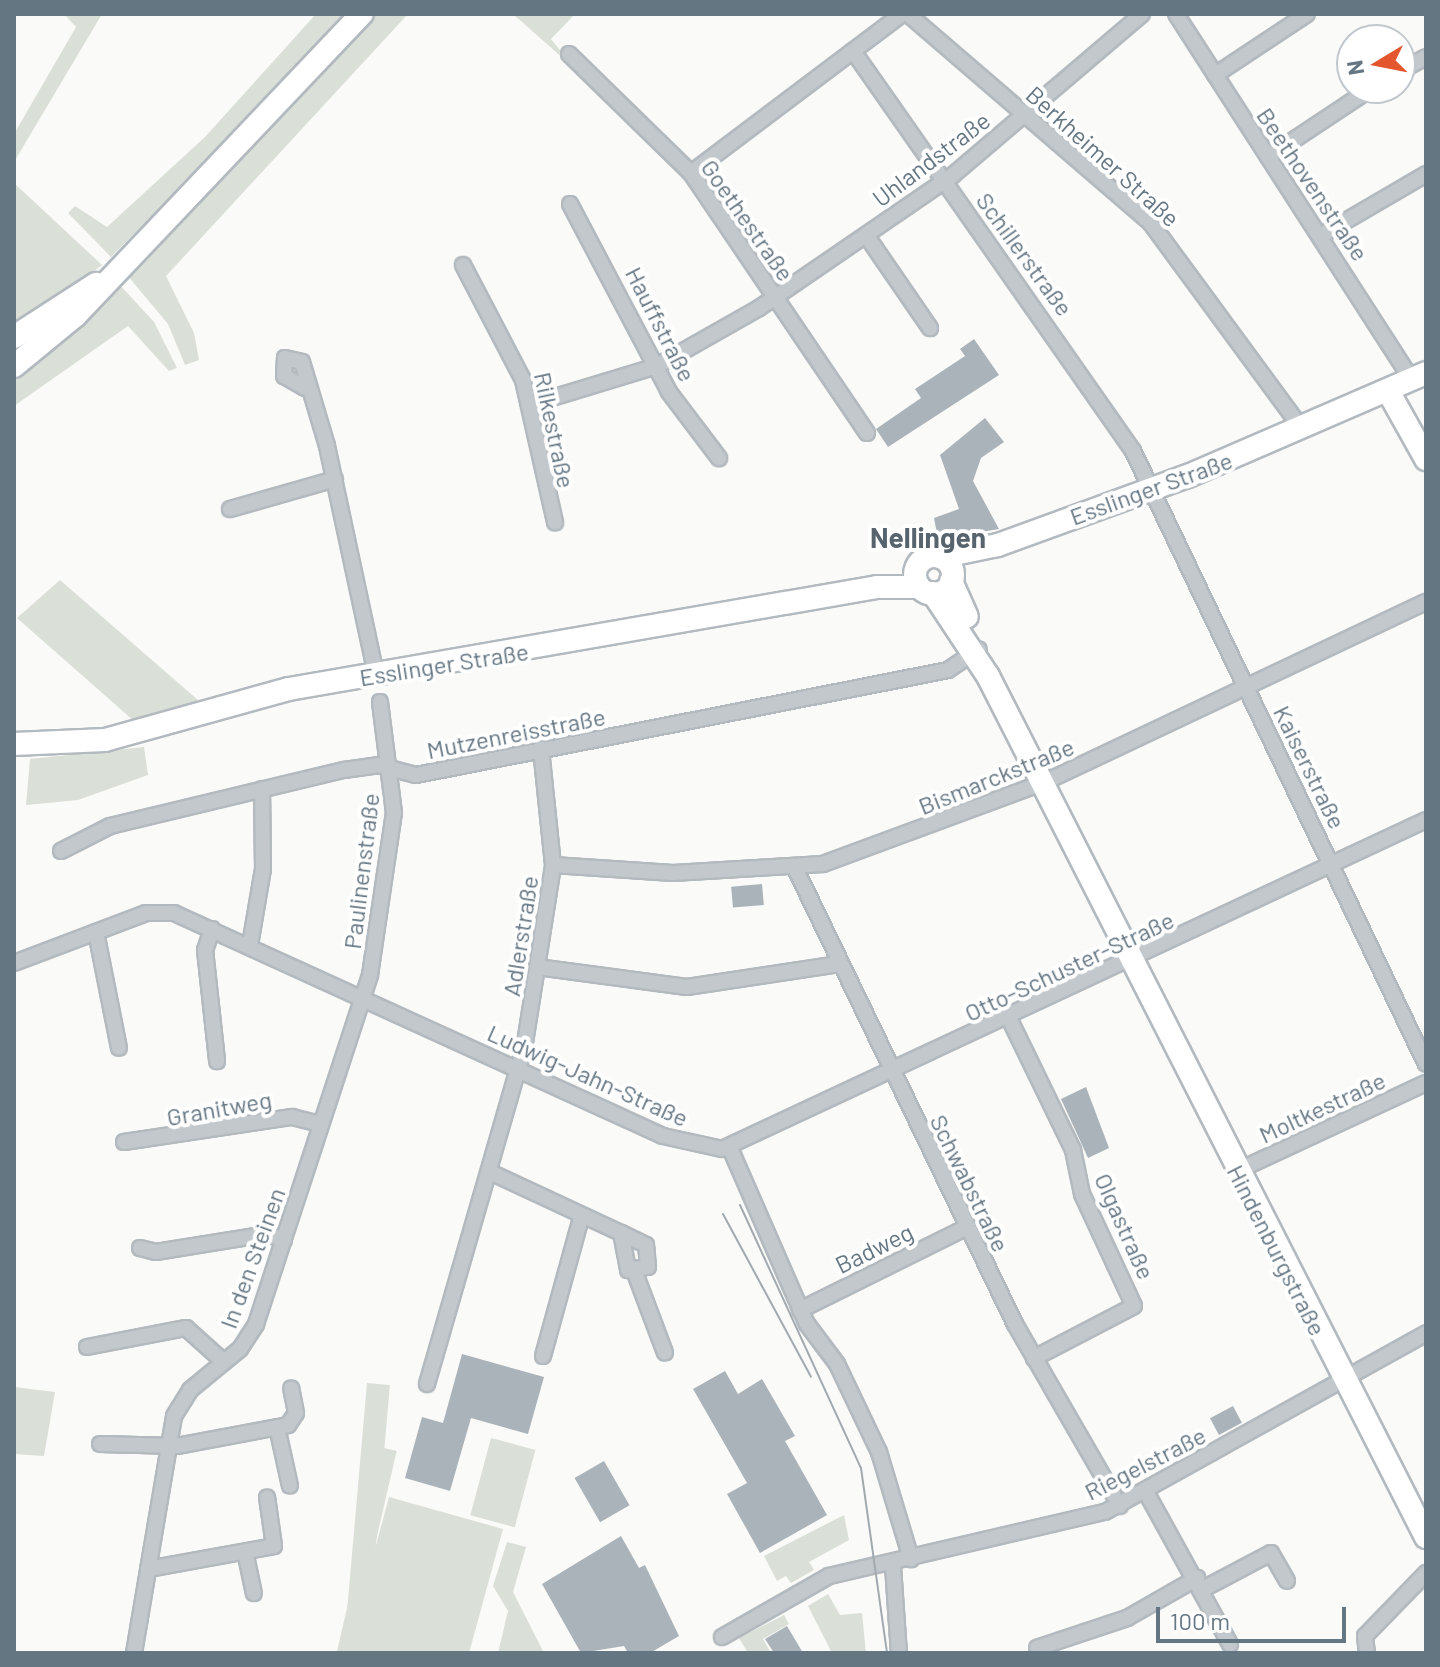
<!DOCTYPE html>
<html>
<head>
<meta charset="utf-8">
<style>
	body { margin:0 }
	#map { position:relative; width:1440px; height:1667px; overflow:hidden; background:#fafaf8; font-family:Barlow,sans-serif }
	div>[style] { position:absolute }
	.green>* { inset:0; background:#dadfd7; transform-origin:0 0 }
	.building>* { inset:0; background:#aab3b9; transform-origin:0 0 }
	.roads { filter:drop-shadow(2px 0 #b3babf) drop-shadow(-2px 0 #b3babf) drop-shadow(0 2px #b3babf) drop-shadow(0 -2px #b3babf) }
	.street>* { height:14px; margin:-7px; padding:0 7px; transform-origin:7px; border-radius:7px; background:#c3c8cc }
	.secondary>* { height:22px; margin:-11px; padding:0 11px; transform-origin:11px; border-radius:11px; background:#fff }
	.secondary>.ring { margin:-11px; padding:0; box-sizing:content-box; background:none; border:22px solid #fff; border-radius:50% }
	.tram>* { height:2px; margin:-1px; padding:0 1px; transform-origin:1px; border-radius:1px; background:#a2aab0 }
	span { translate:-50% -50%; white-space:nowrap; text-align:center; line-height:1.15; -webkit-text-stroke:8px #fff; paint-order:stroke }
	.street-label { font-size:24px; color:#657683 }
	.quarter-label { font-size:28px; color:#57646e; font-weight:700 }
	.frame { position:absolute; inset:0; border:16px solid #657683; pointer-events:none }
	.north { position:absolute; left:1336px; top:24px; width:80px; height:80px; box-sizing:border-box; background:#fff; border:2px solid #c1c8cd; border-radius:50%; rotate:260deg; font-size:22px; font-weight:700; line-height:32px; text-align:center; color:#657683 }
	.north::after { content:''; display:block; margin:auto; width:28px; height:36px; background:#e4572e; clip-path:polygon(50% 0,100% 100%,50% 72%,0 100%) }
	.scale { position:absolute; left:1156px; top:1607px; width:190px; height:36px; box-sizing:border-box; border:4px solid #657683; border-top:0; padding-left:10px; font-size:24px; line-height:28px; white-space:nowrap; color:#657683; -webkit-text-stroke:6px #fff; paint-order:stroke }
</style>
</head>
<body>
<div id="map">
	<div class="green">
		<i style="clip-path:polygon(64px 14px,102px 14px,14px 162px,14px 134px,76px 27px)"></i>
		<i style="clip-path:polygon(316px 14px,351px 14px,111px 257px,68px 213px,75px 206px,107px 227px,205px 137px)"></i>
		<i style="clip-path:polygon(372px 14px,408px 14px,166px 276px,194px 333px,199px 360px,185px 365px,168px 324px,127px 275px)"></i>
		<i style="clip-path:polygon(513px 14px,575px 14px,551px 39px,574px 68px)"></i>
		<i style="clip-path:polygon(14px 183px,102px 265px,14px 332px)"></i>
		<i style="clip-path:polygon(119px 284px,154px 322px,177px 368px,169px 371px,128px 326px,14px 406px,14px 373px)"></i>
		<i style="clip-path:polygon(60px 580px,199px 701px,134px 721px,17px 618px)"></i>
		<i style="clip-path:polygon(144px 747px,148px 775px,78px 800px,26px 805px,30px 759px)"></i>
		<i style="left:367px;top:1383px;width:23px;height:280px;rotate:5deg"></i>
		<i style="clip-path:polygon(14px 1387px,55px 1392px,44px 1456px,14px 1454px)"></i>
		<i style="left:491px;top:1438px;width:46px;height:80px;rotate:15deg"></i>
		<i style="left:384px;top:1448px;width:13px;height:213px;rotate:13deg"></i>
		<i style="clip-path:polygon(389px 1497px,503px 1529px,469px 1653px,347px 1653px)"></i>
		<i style="clip-path:polygon(844px 1515px,849px 1540px,809px 1562px,814px 1570px,791px 1583px,786px 1576px,777px 1581px,764px 1556px)"></i>
		<i style="clip-path:polygon(507px 1542px,526px 1547px,513px 1592px,544px 1653px,498px 1653px,508px 1611px,493px 1586px)"></i>
		<i style="clip-path:polygon(828px 1594px,840px 1615px,862px 1613px,866px 1653px,832px 1653px,808px 1606px)"></i>
		<i style="clip-path:polygon(784px 1615px,789px 1624px,763px 1639px,771px 1653px,748px 1653px,739px 1638px)"></i>
	</div>
	<div class="building">
		<i style="clip-path:polygon(974px 339px,999px 375px,888px 447px,876px 429px,921px 398px,915px 389px,965px 356px,960px 349px)"></i>
		<i style="clip-path:polygon(985px 418px,1004px 442px,981px 458px,973px 481px,999px 529px,938px 539px,934px 518px,959px 509px,940px 455px)"></i>
		<i style="left:762px;top:884px;width:21px;height:31px;rotate:85deg"></i>
		<i style="clip-path:polygon(1086px 1087px,1109px 1148px,1088px 1158px,1061px 1099px)"></i>
		<i style="clip-path:polygon(462px 1354px,544px 1377px,528px 1434px,471px 1418px,450px 1491px,405px 1478px,422px 1417px,443px 1423px)"></i>
		<i style="clip-path:polygon(725px 1371px,738px 1394px,762px 1379px,795px 1436px,785px 1441px,827px 1515px,760px 1553px,727px 1494px,747px 1483px,693px 1389px)"></i>
		<i style="left:1233px;top:1406px;width:19px;height:26px;rotate:62deg"></i>
		<i style="left:604px;top:1461px;width:51px;height:34px;rotate:60deg"></i>
		<i style="clip-path:polygon(621px 1536px,639px 1568px,645px 1565px,679px 1636px,650px 1653px,628px 1653px,624px 1646px,581px 1653px,542px 1584px)"></i>
		<i style="clip-path:polygon(787px 1626px,803px 1653px,774px 1653px,765px 1639px)"></i>
	</div>
	<div class="roads">
		<div class="street">
			<i style="left:908px;top:14px;width:319px;rotate:40.7deg"></i>
			<i style="left:1150px;top:222px;width:258px;rotate:53.7deg"></i>
			<i style="left:1176px;top:14px;width:435px;rotate:57.2deg"></i>
			<i style="left:853px;top:51px;width:488px;rotate:55deg"></i>
			<i style="left:1133px;top:451px;width:679px;rotate:64.45deg"></i>
			<i style="left:569px;top:54px;width:170px;rotate:44.3deg"></i>
			<i style="left:691px;top:173px;width:314px;rotate:55.9deg"></i>
			<i style="left:1400px;top:71px;width:30px;rotate:-28deg"></i>
			<i style="left:1215px;top:75px;width:110px;rotate:-33.5deg"></i>
			<i style="left:1268px;top:157px;width:125px;rotate:-33.6deg"></i>
			<i style="left:691px;top:173px;width:264px;rotate:-37deg"></i>
			<i style="left:570px;top:204px;width:212px;rotate:62.2deg"></i>
			<i style="left:669px;top:392px;width:83px;rotate:52.9deg"></i>
			<i style="left:866px;top:235px;width:113px;rotate:55.5deg"></i>
			<i style="left:1320px;top:236px;width:123px;rotate:-30.3deg"></i>
			<i style="left:463px;top:265px;width:130px;rotate:62.4deg"></i>
			<i style="left:523px;top:380px;width:146px;rotate:77.3deg"></i>
			<i style="left:305px;top:388px;width:24px;rotate:-150deg"></i>
			<i style="left:284px;top:376px;width:18px;rotate:-87deg"></i>
			<i style="left:285px;top:358px;width:17px;rotate:13deg"></i>
			<i style="left:302px;top:362px;width:88px;rotate:73.4deg"></i>
			<i style="left:327px;top:446px;width:234px;rotate:77.9deg"></i>
			<i style="left:532px;top:404px;width:131px;rotate:-16.9deg"></i>
			<i style="left:657px;top:366px;width:117px;rotate:-29.6deg"></i>
			<i style="left:759px;top:308px;width:235px;rotate:-34.4deg"></i>
			<i style="left:953px;top:175px;width:248px;rotate:-40.4deg"></i>
			<i style="left:230px;top:509px;width:109px;rotate:-15.9deg"></i>
			<i style="left:61px;top:851px;width:55px;rotate:-27deg"></i>
			<i style="left:110px;top:826px;width:241px;rotate:-13.5deg"></i>
			<i style="left:344px;top:770px;width:34px;rotate:-8deg"></i>
			<i style="left:378px;top:765px;width:39px;rotate:15deg"></i>
			<i style="left:416px;top:775px;width:542px;rotate:-11.16deg"></i>
			<i style="left:948px;top:670px;width:37px;rotate:-34deg"></i>
			<i style="left:553px;top:865px;width:120px;rotate:3.8deg"></i>
			<i style="left:673px;top:873px;width:150px;rotate:-3.4deg"></i>
			<i style="left:823px;top:864px;width:239px;rotate:-20.3deg"></i>
			<i style="left:1047px;top:781px;width:419px;rotate:-25.3deg"></i>
			<i style="left:796px;top:870px;width:504px;rotate:64.25deg"></i>
			<i style="left:1015px;top:1324px;width:210px;rotate:60deg"></i>
			<i style="left:212px;top:929px;width:22px;rotate:108deg"></i>
			<i style="left:205px;top:950px;width:112px;rotate:83.8deg"></i>
			<i style="left:96px;top:932px;width:118px;rotate:78.8deg"></i>
			<i style="left:250px;top:945px;width:77px;rotate:-80.3deg"></i>
			<i style="left:263px;top:869px;width:80px;rotate:-90.7deg"></i>
			<i style="left:14px;top:963px;width:141px;rotate:-20.7deg"></i>
			<i style="left:146px;top:913px;width:28px"></i>
			<i style="left:174px;top:913px;width:537px;rotate:24.51deg"></i>
			<i style="left:663px;top:1136px;width:60px;rotate:12.4deg"></i>
			<i style="left:722px;top:1149px;width:777px;rotate:-25.05deg"></i>
			<i style="left:537px;top:967px;width:151px;rotate:7.6deg"></i>
			<i style="left:687px;top:987px;width:154px;rotate:-8.6deg"></i>
			<i style="left:1009px;top:1018px;width:147px;rotate:64.1deg"></i>
			<i style="left:1073px;top:1150px;width:45px;rotate:78.4deg"></i>
			<i style="left:1082px;top:1194px;width:123px;rotate:65.1deg"></i>
			<i style="left:1134px;top:1306px;width:113px;rotate:152.5deg"></i>
			<i style="left:124px;top:1142px;width:170px;rotate:-8.5deg"></i>
			<i style="left:292px;top:1117px;width:29px;rotate:14deg"></i>
			<i style="left:730px;top:1148px;width:192px;rotate:66.4deg"></i>
			<i style="left:807px;top:1324px;width:50px;rotate:53.1deg"></i>
			<i style="left:837px;top:1364px;width:98px;rotate:64.5deg"></i>
			<i style="left:879px;top:1452px;width:112px;rotate:73.3deg"></i>
			<i style="left:1237px;top:1171px;width:208px;rotate:-25deg"></i>
			<i style="left:490px;top:1172px;width:145px;rotate:25deg"></i>
			<i style="left:621px;top:1233px;width:38px;rotate:79deg"></i>
			<i style="left:628px;top:1270px;width:20px;rotate:-9deg"></i>
			<i style="left:648px;top:1267px;width:22px;rotate:-95deg"></i>
			<i style="left:646px;top:1245px;width:28px;rotate:-154deg"></i>
			<i style="left:140px;top:1248px;width:16px;rotate:14deg"></i>
			<i style="left:156px;top:1252px;width:112px;rotate:-9.2deg"></i>
			<i style="left:267px;top:1234px;width:18px;rotate:19deg"></i>
			<i style="left:635px;top:1273px;width:85px;rotate:69.4deg"></i>
			<i style="left:800px;top:1310px;width:186px;rotate:-26.4deg"></i>
			<i style="left:87px;top:1347px;width:101px;rotate:-10.9deg"></i>
			<i style="left:186px;top:1328px;width:51px;rotate:41.8deg"></i>
			<i style="left:543px;top:1356px;width:143px;rotate:-74.6deg"></i>
			<i style="left:427px;top:1384px;width:349px;rotate:-73.9deg"></i>
			<i style="left:524px;top:1049px;width:186px;rotate:-81deg"></i>
			<i style="left:553px;top:865px;width:117px;rotate:-95.9deg"></i>
			<i style="left:277px;top:1427px;width:60px;rotate:77.6deg"></i>
			<i style="left:100px;top:1444px;width:77px;rotate:1.5deg"></i>
			<i style="left:177px;top:1446px;width:113px;rotate:-10.7deg"></i>
			<i style="left:288px;top:1425px;width:14px;rotate:-56deg"></i>
			<i style="left:296px;top:1413px;width:25px;rotate:-101deg"></i>
			<i style="left:1146px;top:1492px;width:174px;rotate:61.1deg"></i>
			<i style="left:246px;top:1556px;width:38px;rotate:78deg"></i>
			<i style="left:893px;top:1566px;width:87px;rotate:86.1deg"></i>
			<i style="left:148px;top:1569px;width:128px;rotate:-10.3deg"></i>
			<i style="left:274px;top:1546px;width:49px;rotate:-98.1deg"></i>
			<i style="left:1203px;top:1589px;width:77px;rotate:-27.9deg"></i>
			<i style="left:1271px;top:1553px;width:32px;rotate:60deg"></i>
			<i style="left:722px;top:1637px;width:123px;rotate:-29.7deg"></i>
			<i style="left:829px;top:1576px;width:283px;rotate:-13.1deg"></i>
			<i style="left:1105px;top:1512px;width:368px;rotate:-29.1deg"></i>
			<i style="left:1037px;top:1648px;width:95px;rotate:-18.4deg"></i>
			<i style="left:1127px;top:1618px;width:81px;rotate:-29.7deg"></i>
			<i style="left:134px;top:1653px;width:240px;rotate:-80.4deg"></i>
			<i style="left:174px;top:1416px;width:31px;rotate:-58deg"></i>
			<i style="left:190px;top:1390px;width:65px;rotate:-39.4deg"></i>
			<i style="left:240px;top:1349px;width:30px;rotate:-57deg"></i>
			<i style="left:256px;top:1324px;width:367px;rotate:-71.9deg"></i>
			<i style="left:370px;top:975px;width:164px;rotate:-81.6deg"></i>
			<i style="left:394px;top:813px;width:112px;rotate:-97.2deg"></i>
			<i style="left:1367px;top:1653px;width:17px;rotate:-97deg"></i>
			<i style="left:1365px;top:1636px;width:88px;rotate:-45.9deg"></i>
		</div>
		<div class="secondary">
			<i style="left:14px;top:337px;width:98px;rotate:-32.9deg"></i>
			<i style="left:14px;top:366px;width:80px;rotate:-39.4deg"></i>
			<i style="left:76px;top:315px;width:415px;rotate:-46.5deg"></i>
			<i style="left:1388px;top:391px;width:78px;rotate:60.8deg"></i>
			<i class="ring" style="left:915px;top:556px;width:16px;height:16px"></i>
			<i style="left:940px;top:557px;width:59px;rotate:-11.7deg"></i>
			<i style="left:998px;top:545px;width:202px;rotate:-20deg"></i>
			<i style="left:1188px;top:476px;width:259px;rotate:-23.4deg"></i>
			<i style="left:951px;top:581px;width:39px;rotate:66deg"></i>
			<i style="left:933px;top:593px;width:100px;rotate:56.5deg"></i>
			<i style="left:988px;top:676px;width:966px;rotate:63.04deg"></i>
			<i style="left:14px;top:744px;width:91px;rotate:-2.5deg"></i>
			<i style="left:105px;top:740px;width:191px;rotate:-15.5deg"></i>
			<i style="left:289px;top:689px;width:597px;rotate:-9.84deg"></i>
			<i style="left:877px;top:587px;width:42px"></i>
		</div>
	</div>
	<div class="tram">
		<i style="left:740px;top:1205px;width:289px;rotate:65.3deg"></i>
		<i style="left:861px;top:1468px;width:187px;rotate:82deg"></i>
		<i style="left:723px;top:1214px;width:185px;rotate:61.6deg"></i>
	</div>
	<div class="street-label">
		<span style="left:1103px;top:156px;rotate:42deg">Berkheimer Straße</span>
		<span style="left:931px;top:159px;rotate:-37deg">Uhlandstraße</span>
		<span style="left:1313px;top:184px;rotate:56deg">Beethovenstraße</span>
		<span style="left:748px;top:220px;rotate:55deg">Goethestraße</span>
		<span style="left:1025px;top:254px;rotate:54deg">Schillerstraße</span>
		<span style="left:661px;top:324px;rotate:63deg">Hauffstraße</span>
		<span style="left:555px;top:430px;rotate:78deg">Rilkestraße</span>
		<span style="left:1151px;top:488px;rotate:-20deg">Esslinger Straße</span>
		<span style="left:444px;top:664px;rotate:-9deg">Esslinger Straße</span>
		<span style="left:516px;top:733px;rotate:-11deg">Mutzenreisstraße</span>
		<span style="left:1310px;top:767px;rotate:64deg">Kaiserstraße</span>
		<span style="left:996px;top:776px;rotate:-22deg">Bismarckstraße</span>
		<span style="left:361px;top:871px;rotate:-83deg">Paulinenstraße</span>
		<span style="left:520px;top:936px;rotate:-81deg">Adlerstraße</span>
		<span style="left:1069px;top:966px;rotate:-25deg">Otto-Schuster-Straße</span>
		<span style="left:588px;top:1075px;rotate:24deg">Ludwig-Jahn-Straße</span>
		<span style="left:1322px;top:1107px;rotate:-25deg">Moltkestraße</span>
		<span style="left:219px;top:1108px;rotate:-10deg">Granitweg</span>
		<span style="left:970px;top:1183px;rotate:64deg">Schwabstraße</span>
		<span style="left:1125px;top:1226px;rotate:66deg">Olgastraße</span>
		<span style="left:874px;top:1248px;rotate:-26deg">Badweg</span>
		<span style="left:1277px;top:1250px;rotate:63deg">Hindenburgstraße</span>
		<span style="left:252px;top:1258px;rotate:-70deg">In den Steinen</span>
		<span style="left:1145px;top:1463px;rotate:-27deg">Riegelstraße</span>
	</div>
	<div class="quarter-label">
		<span style="left:928px;top:537px">Nellingen</span>
	</div>
	<div class="frame"></div>
	<div class="north">N</div>
	<div class="scale">100 m</div>
</div>
</body>
</html>
